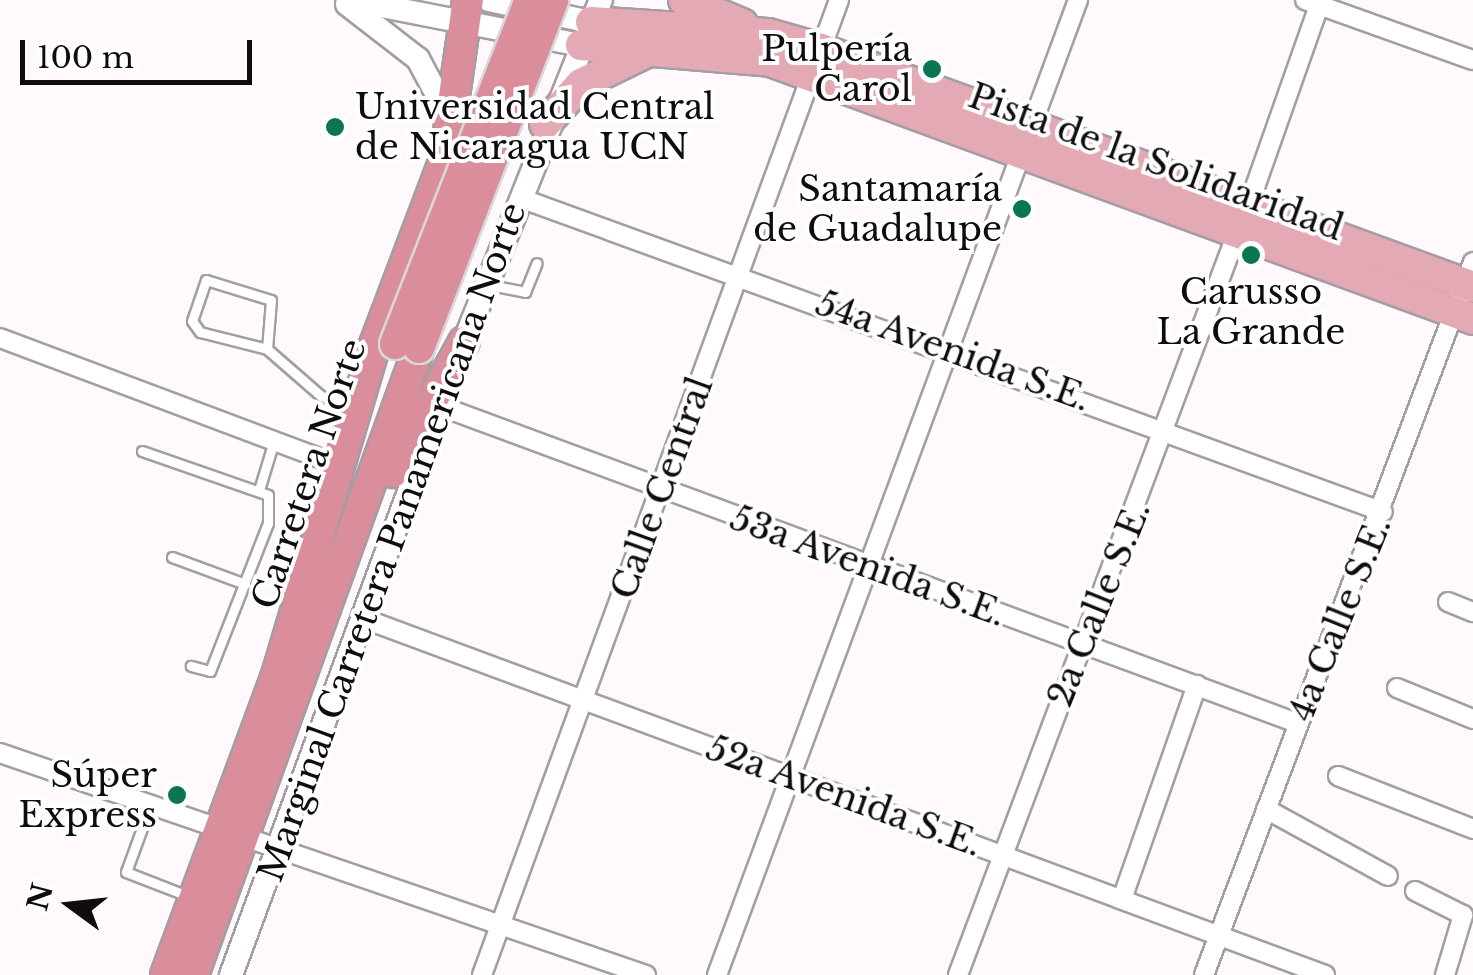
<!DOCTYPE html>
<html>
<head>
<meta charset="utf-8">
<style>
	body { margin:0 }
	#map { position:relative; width:1473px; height:975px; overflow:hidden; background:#fff9fe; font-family:"Libre Baskerville",serif }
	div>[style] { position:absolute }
	.roads { filter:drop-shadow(2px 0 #a49da2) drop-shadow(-2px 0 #a49da2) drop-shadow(0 2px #a49da2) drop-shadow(0 -2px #a49da2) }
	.service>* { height:9px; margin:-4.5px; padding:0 4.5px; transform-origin:4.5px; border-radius:4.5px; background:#fff }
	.minor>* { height:18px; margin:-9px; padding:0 9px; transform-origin:9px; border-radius:9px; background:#fff }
	.tertiary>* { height:22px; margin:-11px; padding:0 11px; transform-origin:11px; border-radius:11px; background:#fff }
	.primary>* { height:30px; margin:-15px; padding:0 15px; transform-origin:15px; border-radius:15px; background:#e3aab5 }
	.trunk>* { height:30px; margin:-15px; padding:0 15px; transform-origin:15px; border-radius:15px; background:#da8e9c }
	.bridges { filter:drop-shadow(2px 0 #d8d8d8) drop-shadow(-2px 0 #d8d8d8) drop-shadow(0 2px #d8d8d8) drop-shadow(0 -2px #d8d8d8) }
	.trunk-bridge>* { height:30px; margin:-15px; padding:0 15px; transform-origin:15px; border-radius:15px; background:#da8e9c }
	.dots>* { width:28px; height:28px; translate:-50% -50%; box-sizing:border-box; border:5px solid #fff; border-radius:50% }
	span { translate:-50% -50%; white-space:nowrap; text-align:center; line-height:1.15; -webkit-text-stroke:8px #fff; paint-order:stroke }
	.poi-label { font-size:35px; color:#0e0c0e }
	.right { translate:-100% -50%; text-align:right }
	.left { translate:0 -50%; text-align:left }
	.street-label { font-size:35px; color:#0e0c0e }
	.north { position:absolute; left:20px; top:855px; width:100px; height:100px; -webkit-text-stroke:8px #fff; paint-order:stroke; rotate:285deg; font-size:28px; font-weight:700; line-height:40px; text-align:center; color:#0e0c0e }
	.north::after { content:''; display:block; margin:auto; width:35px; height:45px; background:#0e0c0e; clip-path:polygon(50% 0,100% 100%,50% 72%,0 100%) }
	.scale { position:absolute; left:20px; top:40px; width:232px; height:45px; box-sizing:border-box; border:5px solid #0e0c0e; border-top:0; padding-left:12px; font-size:30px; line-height:35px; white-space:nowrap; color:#0e0c0e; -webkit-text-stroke:8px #fff; paint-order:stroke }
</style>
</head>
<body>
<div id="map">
	<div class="roads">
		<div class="service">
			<i style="left:490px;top:285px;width:36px;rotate:11deg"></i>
			<i style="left:525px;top:292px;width:31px;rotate:-68deg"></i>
			<i style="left:267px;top:349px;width:49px;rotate:-85.3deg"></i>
			<i style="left:271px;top:300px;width:68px;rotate:-162.9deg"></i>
			<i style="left:206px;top:280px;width:43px;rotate:108.9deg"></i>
			<i style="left:192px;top:321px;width:14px;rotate:54deg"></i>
			<i style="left:200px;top:332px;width:69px;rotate:14.2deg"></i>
			<i style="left:267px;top:349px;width:72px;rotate:41deg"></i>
			<i style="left:321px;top:396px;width:30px;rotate:15deg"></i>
			<i style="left:142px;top:451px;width:133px;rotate:19.2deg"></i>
			<i style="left:268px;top:495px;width:28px;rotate:90deg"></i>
			<i style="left:268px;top:523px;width:159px;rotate:111.4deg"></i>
			<i style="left:210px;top:671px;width:20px;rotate:-165deg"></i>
			<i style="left:259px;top:490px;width:48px;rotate:-73.1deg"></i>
			<i style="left:172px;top:557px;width:78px;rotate:20.3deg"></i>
			<i style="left:149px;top:809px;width:67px;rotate:110.1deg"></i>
			<i style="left:126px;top:872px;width:66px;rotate:21.2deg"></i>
		</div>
		<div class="minor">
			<i style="left:1305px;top:0;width:178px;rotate:19.7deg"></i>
			<i style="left:520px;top:198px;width:918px;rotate:19.99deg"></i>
			<i style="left:1248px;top:207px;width:214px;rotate:-70.6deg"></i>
			<i style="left:0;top:338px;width:361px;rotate:20.6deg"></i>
			<i style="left:440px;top:406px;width:914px;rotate:20.3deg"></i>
			<i style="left:1448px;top:602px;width:27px;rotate:22deg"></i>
			<i style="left:362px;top:618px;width:1027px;rotate:20.34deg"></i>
			<i style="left:1397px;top:688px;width:82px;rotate:22.2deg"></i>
			<i style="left:0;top:753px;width:683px;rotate:18.97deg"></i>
			<i style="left:1338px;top:776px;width:145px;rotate:21.4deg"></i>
			<i style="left:1266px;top:809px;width:139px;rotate:28.8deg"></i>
			<i style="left:1415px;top:891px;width:54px;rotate:26.6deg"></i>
			<i style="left:1463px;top:915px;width:63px;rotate:106.7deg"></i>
			<i style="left:1122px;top:899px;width:227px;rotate:-70.7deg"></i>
			<i style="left:482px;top:975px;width:1038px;rotate:-69.89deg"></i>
			<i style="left:717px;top:975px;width:1040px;rotate:-69.68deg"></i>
			<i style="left:958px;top:975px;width:793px;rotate:-69.39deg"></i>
			<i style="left:1204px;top:975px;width:762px;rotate:-69.33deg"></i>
		</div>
		<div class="tertiary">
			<i style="left:351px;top:0;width:234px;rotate:11.1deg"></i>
			<i style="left:489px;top:0;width:104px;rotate:12.2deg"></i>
			<i style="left:347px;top:4px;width:90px;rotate:37.8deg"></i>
			<i style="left:418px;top:59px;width:66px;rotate:61.9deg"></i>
			<i style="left:458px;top:357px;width:385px;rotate:-68.2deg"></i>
			<i style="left:231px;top:975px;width:602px;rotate:-69.79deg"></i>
		</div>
		<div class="primary">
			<i style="left:684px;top:0;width:63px;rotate:22.5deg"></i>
			<i style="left:591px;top:22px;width:177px;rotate:3.9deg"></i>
			<i style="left:768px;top:34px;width:55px;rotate:15.8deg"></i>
			<i style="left:821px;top:49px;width:694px;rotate:20.05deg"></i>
			<i style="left:581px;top:45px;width:190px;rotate:4.8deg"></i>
			<i style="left:770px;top:61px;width:749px;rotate:20.15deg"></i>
			<i style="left:545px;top:124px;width:54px;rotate:-48deg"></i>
			<i style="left:581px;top:84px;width:73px;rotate:-25.9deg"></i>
		</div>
		<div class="trunk">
			<i style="left:393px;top:472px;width:148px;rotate:-61.4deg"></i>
			<i style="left:275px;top:682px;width:349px;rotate:-73.5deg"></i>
			<i style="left:374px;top:347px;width:201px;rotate:-69.3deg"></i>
			<i style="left:445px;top:159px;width:161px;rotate:-81.8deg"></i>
			<i style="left:166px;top:975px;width:328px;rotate:-69.7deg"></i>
			<i style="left:193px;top:975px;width:666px;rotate:-70.18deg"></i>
		</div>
	</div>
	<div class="bridges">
		<div class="trunk-bridge">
			<i style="left:395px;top:344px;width:370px;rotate:-68.6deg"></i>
			<i style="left:419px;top:348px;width:373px;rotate:-68.9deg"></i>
		</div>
	</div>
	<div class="dots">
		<i style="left:932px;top:69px;background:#0a764f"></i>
		<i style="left:335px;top:127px;background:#0a764f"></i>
		<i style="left:1022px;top:209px;background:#0a764f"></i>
		<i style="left:1251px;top:255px;background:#0a764f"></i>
		<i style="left:177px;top:795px;background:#0a764f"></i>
	</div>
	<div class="poi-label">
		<span class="right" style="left:912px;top:69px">Pulpería<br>Carol</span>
		<span class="left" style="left:355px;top:127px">Universidad Central<br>de Nicaragua UCN</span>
		<span class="right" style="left:1002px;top:209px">Santamaría<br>de Guadalupe</span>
		<span style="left:1251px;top:312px">Carusso<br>La Grande</span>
		<span class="right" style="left:157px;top:795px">Súper<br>Express</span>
	</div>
	<div class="street-label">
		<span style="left:1156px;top:162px;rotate:20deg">Pista de la Solidaridad</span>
		<span style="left:953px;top:351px;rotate:20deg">54a Avenida S.E.</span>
		<span style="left:309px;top:474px;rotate:-71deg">Carretera Norte</span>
		<span style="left:662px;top:488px;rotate:-70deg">Calle Central</span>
		<span style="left:392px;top:542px;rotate:-70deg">Marginal Carretera Panamericana Norte</span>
		<span style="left:868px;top:566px;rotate:20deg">53a Avenida S.E.</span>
		<span style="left:1099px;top:604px;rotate:-68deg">2a Calle S.E.</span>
		<span style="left:1340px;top:619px;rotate:-68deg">4a Calle S.E.</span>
		<span style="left:844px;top:796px;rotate:20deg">52a Avenida S.E.</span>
	</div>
	<div class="north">N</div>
	<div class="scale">100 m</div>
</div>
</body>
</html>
